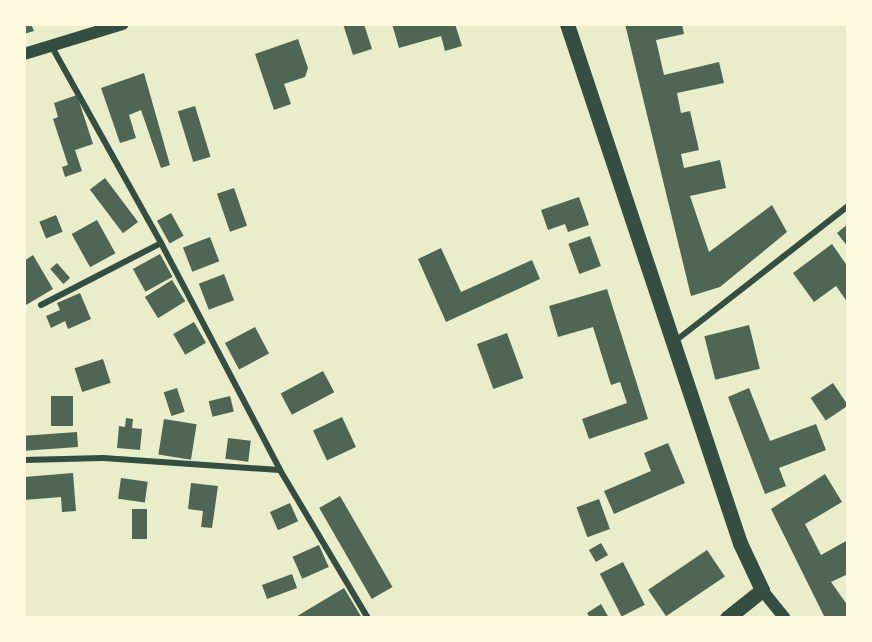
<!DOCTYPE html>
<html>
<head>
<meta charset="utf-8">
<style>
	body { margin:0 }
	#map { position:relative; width:872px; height:642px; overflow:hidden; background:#e9edc9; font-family:"Sofia Sans Condensed",sans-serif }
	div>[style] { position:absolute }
	.building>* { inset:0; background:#4f6655; transform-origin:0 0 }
	.minor>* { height:6px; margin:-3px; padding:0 3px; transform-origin:3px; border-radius:3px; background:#344e41 }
	.secondary>* { height:12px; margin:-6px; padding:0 6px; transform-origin:6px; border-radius:6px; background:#344e41 }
	.primary>* { height:15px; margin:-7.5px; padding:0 7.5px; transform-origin:7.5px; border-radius:7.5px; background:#344e41 }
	span { translate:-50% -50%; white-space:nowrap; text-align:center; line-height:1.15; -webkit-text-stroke:4.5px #fefae0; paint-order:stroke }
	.frame { position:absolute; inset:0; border:26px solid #fefae0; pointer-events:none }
</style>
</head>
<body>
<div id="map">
	<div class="building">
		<i style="clip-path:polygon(24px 24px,31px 24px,34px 31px,24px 34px)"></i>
		<i style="clip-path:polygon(343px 24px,364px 24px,372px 49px,353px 55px)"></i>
		<i style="clip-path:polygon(392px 24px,455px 24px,462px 46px,445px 51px,441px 36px,399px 48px)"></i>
		<i style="clip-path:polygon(625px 24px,682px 24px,684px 34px,656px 40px,664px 75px,719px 62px,724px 83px,677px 93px,681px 113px,690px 111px,699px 150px,681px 154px,684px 168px,720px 160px,726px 188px,690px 196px,709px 252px,772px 205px,787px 232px,720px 287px,691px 296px)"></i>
		<i style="clip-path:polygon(298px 39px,308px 68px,305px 77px,284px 84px,291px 104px,274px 110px,255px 54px)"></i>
		<i style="clip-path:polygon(144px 73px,170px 165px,161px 168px,141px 110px,129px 115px,136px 138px,120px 143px,101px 88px)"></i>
		<i style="clip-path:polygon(77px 95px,93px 144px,75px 150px,82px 171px,65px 177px,62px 167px,68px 165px,53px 119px,58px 117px,54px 103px)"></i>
		<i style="left:195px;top:106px;width:53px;height:18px;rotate:73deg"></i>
		<i style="left:105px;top:178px;width:55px;height:19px;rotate:53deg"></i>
		<i style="left:234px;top:188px;width:40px;height:18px;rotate:71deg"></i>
		<i style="clip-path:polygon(579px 197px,589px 225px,568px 232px,565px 224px,548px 230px,541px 210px)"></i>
		<i style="left:171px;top:213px;width:26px;height:16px;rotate:61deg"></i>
		<i style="left:56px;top:215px;width:18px;height:18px;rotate:68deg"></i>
		<i style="left:97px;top:220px;width:38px;height:29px;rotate:61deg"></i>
		<i style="clip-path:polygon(848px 224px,848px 247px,837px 233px)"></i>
		<i style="left:590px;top:236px;width:32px;height:23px;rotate:70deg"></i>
		<i style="left:210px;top:237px;width:26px;height:29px;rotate:69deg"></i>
		<i style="clip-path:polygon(832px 244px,848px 267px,848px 303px,836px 286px,814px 302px,793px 273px)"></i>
		<i style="clip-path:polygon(441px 248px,461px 292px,532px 260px,540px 279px,446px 322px,418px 259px)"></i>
		<i style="left:160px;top:254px;width:26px;height:31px;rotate:61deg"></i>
		<i style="clip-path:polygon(33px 255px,53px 289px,26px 305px,24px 261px)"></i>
		<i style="left:57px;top:263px;width:20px;height:9px;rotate:49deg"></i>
		<i style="left:224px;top:274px;width:28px;height:27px;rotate:69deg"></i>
		<i style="left:172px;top:280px;width:25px;height:32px;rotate:58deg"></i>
		<i style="clip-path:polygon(607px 289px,648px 419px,589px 439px,582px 419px,627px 403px,620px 382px,611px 385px,593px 327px,558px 337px,549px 306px)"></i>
		<i style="clip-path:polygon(80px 293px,91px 319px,68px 329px,65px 321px,51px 328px,46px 316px,60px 310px,57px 303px)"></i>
		<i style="left:194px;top:322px;width:24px;height:24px;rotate:60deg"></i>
		<i style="left:749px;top:325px;width:45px;height:46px;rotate:76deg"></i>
		<i style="left:255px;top:327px;width:30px;height:34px;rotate:62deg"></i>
		<i style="left:507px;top:333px;width:48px;height:32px;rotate:70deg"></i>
		<i style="left:103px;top:359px;width:25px;height:30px;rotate:72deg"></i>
		<i style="left:323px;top:371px;width:24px;height:48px;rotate:62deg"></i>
		<i style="left:833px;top:383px;width:27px;height:27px;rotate:56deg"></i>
		<i style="left:177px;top:388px;width:25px;height:14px;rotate:72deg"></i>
		<i style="clip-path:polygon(749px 388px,770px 441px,816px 424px,826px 450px,779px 468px,786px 486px,765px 494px,728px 397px)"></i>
		<i style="left:51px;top:396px;width:22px;height:30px"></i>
		<i style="left:230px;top:396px;width:16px;height:22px;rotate:76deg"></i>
		<i style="left:342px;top:417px;width:33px;height:32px;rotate:65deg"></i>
		<i style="clip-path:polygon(126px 418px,133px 419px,132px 428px,142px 429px,140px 450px,117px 448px,119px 426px,125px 427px)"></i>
		<i style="left:164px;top:419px;width:33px;height:36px;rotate:9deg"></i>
		<i style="left:77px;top:432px;width:15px;height:53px;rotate:86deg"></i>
		<i style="left:228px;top:438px;width:23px;height:21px;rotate:7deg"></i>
		<i style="clip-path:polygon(668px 443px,685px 483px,614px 514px,604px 491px,651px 471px,644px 453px)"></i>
		<i style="clip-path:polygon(73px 473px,76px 511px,62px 512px,61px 497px,24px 500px,24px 477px)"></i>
		<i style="clip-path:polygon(825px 474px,842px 502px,805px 524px,821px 555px,848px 540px,848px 574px,831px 582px,848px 606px,848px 618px,825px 618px,771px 509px)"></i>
		<i style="left:121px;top:478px;width:27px;height:21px;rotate:8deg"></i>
		<i style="clip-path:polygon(191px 483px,218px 486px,212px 528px,201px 527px,203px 511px,188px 509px)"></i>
		<i style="left:340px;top:496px;width:105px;height:24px;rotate:60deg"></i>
		<i style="left:599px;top:499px;width:32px;height:24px;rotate:70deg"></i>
		<i style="left:290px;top:503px;width:20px;height:22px;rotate:66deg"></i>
		<i style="left:132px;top:509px;width:15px;height:30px"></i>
		<i style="left:601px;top:543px;width:14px;height:14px;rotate:60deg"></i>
		<i style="left:319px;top:545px;width:24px;height:29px;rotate:66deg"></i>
		<i style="left:707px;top:550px;width:32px;height:71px;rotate:56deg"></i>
		<i style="left:623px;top:562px;width:48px;height:26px;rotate:63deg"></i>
		<i style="left:292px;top:574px;width:15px;height:32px;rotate:70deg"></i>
		<i style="clip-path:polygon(344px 588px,362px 618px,294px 618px)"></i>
		<i style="clip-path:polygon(601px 604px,609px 618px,590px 618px,587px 613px)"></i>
	</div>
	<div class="minor">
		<i style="left:52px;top:47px;width:224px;rotate:60.9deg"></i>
		<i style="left:161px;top:243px;width:256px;rotate:62.3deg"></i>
		<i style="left:280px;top:470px;width:172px;rotate:59.3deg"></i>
		<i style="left:41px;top:305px;width:135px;rotate:-27.3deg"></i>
		<i style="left:674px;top:342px;width:221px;rotate:-38deg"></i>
		<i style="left:24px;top:460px;width:79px;rotate:-1.5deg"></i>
		<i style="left:103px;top:458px;width:177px;rotate:3.9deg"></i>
	</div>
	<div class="secondary">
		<i style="left:24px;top:54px;width:103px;rotate:-16.9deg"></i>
		<i style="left:762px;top:590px;width:36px;rotate:51deg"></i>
	</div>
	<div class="primary">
		<i style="left:567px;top:24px;width:547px;rotate:71.57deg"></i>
		<i style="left:740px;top:543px;width:52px;rotate:64.9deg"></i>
		<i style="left:762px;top:590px;width:45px;rotate:141.3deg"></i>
	</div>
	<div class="frame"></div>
</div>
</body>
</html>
